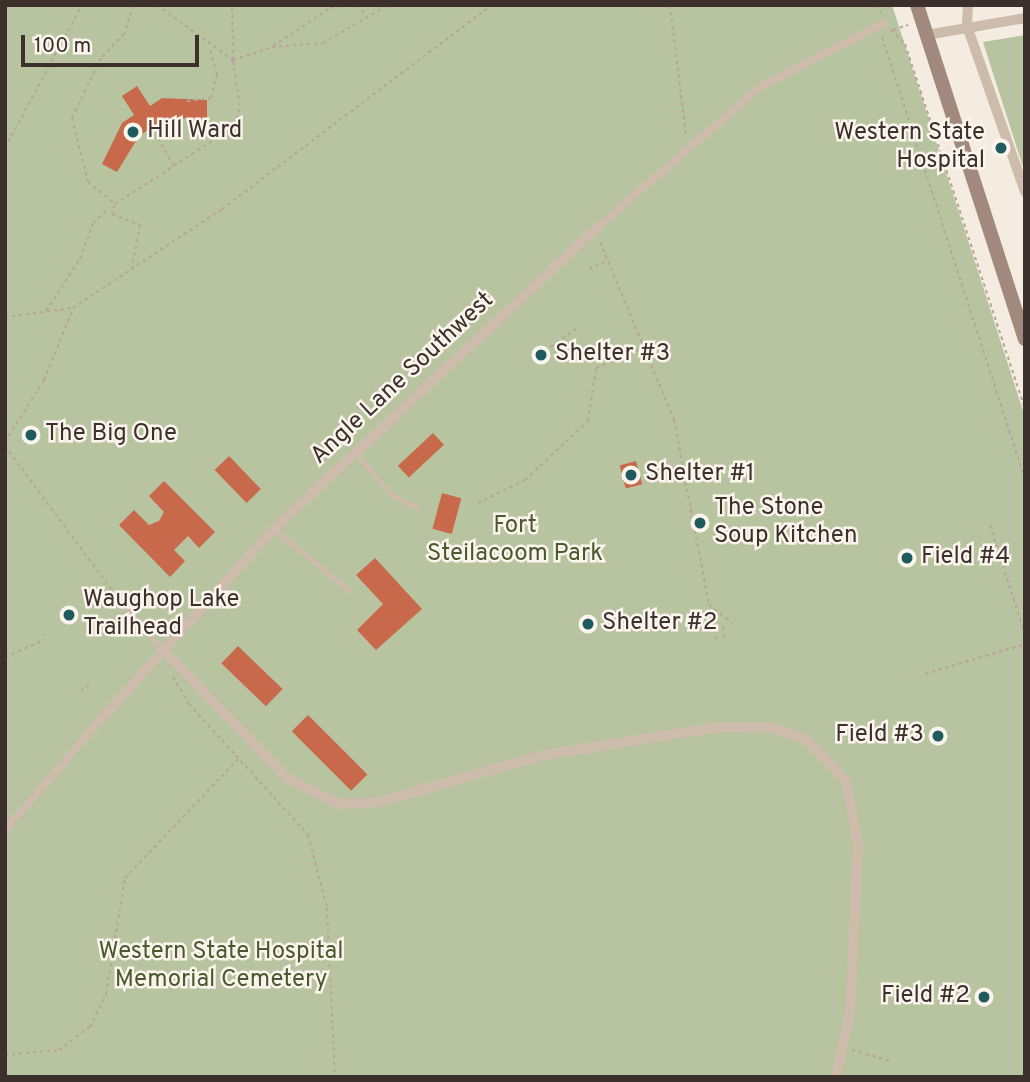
<!DOCTYPE html>
<html>
<head>
<meta charset="utf-8">
<style>
	body { margin:0 }
	#map { position:relative; width:1030px; height:1082px; overflow:hidden; background:#f4ebe1; font-family:Overpass,sans-serif }
	div>[style] { position:absolute }
	.green>* { inset:0; background:#b8c4a0 }
	.building>* { inset:0; background:#c8694b; transform-origin:0 0 }
	.path>* { height:2px; margin-top:-1px; transform-origin:0; background:repeating-linear-gradient(90deg,#b9a596 0 3.5px,transparent 0 7px) }
	.service>* { height:5px; margin:-2.5px; padding:0 2.5px; transform-origin:2.5px; border-radius:2.5px; background:#cdbbac }
	.pedestrian>* { height:8px; margin:-4px; padding:0 4px; transform-origin:4px; border-radius:4px; background:#cdbbac }
	.minor>* { height:10px; margin:-5px; padding:0 5px; transform-origin:5px; border-radius:5px; background:#cdbbac }
	.secondary>* { height:14px; margin:-7px; padding:0 7px; transform-origin:7px; border-radius:7px; background:#a18a7d }
	.dots>* { width:19px; height:19px; translate:-50% -50%; box-sizing:border-box; border:4px solid #fbf5ee; border-radius:50% }
	span { translate:-50% -50%; white-space:nowrap; text-align:center; line-height:1.15; -webkit-text-stroke:5px #fbf5ee; paint-order:stroke }
	.poi-label { font-size:24px; color:#3b302b }
	.left { translate:0 -50%; text-align:left }
	.right { translate:-100% -50%; text-align:right }
	.street-label { font-size:24px; color:#3b302b }
	.park-label { font-size:24px; color:#4a5a2e }
	.frame { position:absolute; inset:0; border:7px solid #3b302b; pointer-events:none }
	.scale { position:absolute; left:21px; top:35px; width:178px; height:32px; box-sizing:border-box; border:4px solid #3b302b; border-top:0; padding-left:9px; font-size:21px; line-height:24px; white-space:nowrap; color:#3b302b; -webkit-text-stroke:5px #fbf5ee; paint-order:stroke }
</style>
</head>
<body>
<div id="map">
	<div class="green">
		<i style="clip-path:polygon(5px 5px,892px 5px,1025px 417px,1025px 1077px,5px 1077px)"></i>
		<i style="clip-path:polygon(1025px 35px,1025px 173px,983px 42px)"></i>
	</div>
	<div class="building">
		<i style="clip-path:polygon(137px 86px,150px 106px,162px 98px,207px 100px,207px 118px,165px 119px,139px 136px,117px 172px,102px 164px,122px 123px,134px 115px,122px 96px)"></i>
		<i style="left:433px;top:433px;width:16px;height:48px;rotate:47deg"></i>
		<i style="left:229px;top:456px;width:46px;height:20px;rotate:46deg"></i>
		<i style="left:636px;top:461px;width:24px;height:17px;rotate:75deg"></i>
		<i style="clip-path:polygon(164px 481px,215px 532px,199px 548px,188px 536px,174px 550px,185px 561px,170px 577px,119px 525px,134px 510px,149px 525px,159px 521px,164px 512px,149px 496px)"></i>
		<i style="left:442px;top:493px;width:20px;height:37px;rotate:15deg"></i>
		<i style="clip-path:polygon(375px 558px,422px 609px,376px 650px,357px 630px,383px 604px,356px 575px)"></i>
		<i style="left:238px;top:646px;width:62px;height:24px;rotate:44deg"></i>
		<i style="left:308px;top:715px;width:84px;height:23px;rotate:45deg"></i>
	</div>
	<div class="path">
		<i style="left:133px;top:5px;width:30px;rotate:107deg"></i>
		<i style="left:124px;top:34px;width:33px;rotate:134deg"></i>
		<i style="left:101px;top:58px;width:67px;rotate:115.8deg"></i>
		<i style="left:72px;top:118px;width:66px;rotate:76deg"></i>
		<i style="left:88px;top:182px;width:35px;rotate:39deg"></i>
		<i style="left:115px;top:204px;width:143px;rotate:-33deg"></i>
		<i style="left:235px;top:126px;width:21px;rotate:-76deg"></i>
		<i style="left:240px;top:106px;width:47px;rotate:-98.7deg"></i>
		<i style="left:233px;top:60px;width:41px;rotate:-18.4deg"></i>
		<i style="left:272px;top:47px;width:51px;rotate:-4.5deg"></i>
		<i style="left:323px;top:43px;width:75px;rotate:-30.3deg"></i>
		<i style="left:157px;top:5px;width:94px;rotate:35.9deg"></i>
		<i style="left:233px;top:60px;width:55px;rotate:-91deg"></i>
		<i style="left:358px;top:5px;width:10px;rotate:53deg"></i>
		<i style="left:670px;top:5px;width:132px;rotate:83deg"></i>
		<i style="left:877px;top:5px;width:10px;rotate:66deg"></i>
		<i style="left:891px;top:30px;width:20px;rotate:45deg"></i>
		<i style="left:905px;top:44px;width:383px;rotate:71.8deg"></i>
		<i style="left:893px;top:30px;width:16px;rotate:-18deg"></i>
		<i style="left:882px;top:37px;width:465px;rotate:72.1deg"></i>
		<i style="left:273px;top:46px;width:69px;rotate:-33.7deg"></i>
		<i style="left:330px;top:8px;width:16px;rotate:-11deg"></i>
		<i style="left:187px;top:101px;width:24px;rotate:-7deg"></i>
		<i style="left:211px;top:98px;width:25px;rotate:-76deg"></i>
		<i style="left:217px;top:74px;width:26px;rotate:-106deg"></i>
		<i style="left:158px;top:138px;width:31px;rotate:61deg"></i>
		<i style="left:5px;top:148px;width:162px;rotate:-61.7deg"></i>
		<i style="left:114px;top:205px;width:9px;rotate:103deg"></i>
		<i style="left:112px;top:214px;width:30px;rotate:21deg"></i>
		<i style="left:140px;top:225px;width:43px;rotate:100.8deg"></i>
		<i style="left:600px;top:242px;width:193px;rotate:67.4deg"></i>
		<i style="left:674px;top:420px;width:188px;rotate:79.3deg"></i>
		<i style="left:709px;top:605px;width:30px;rotate:37deg"></i>
		<i style="left:589px;top:269px;width:20px;rotate:-24deg"></i>
		<i style="left:46px;top:311px;width:62px;rotate:-56.8deg"></i>
		<i style="left:80px;top:259px;width:38px;rotate:-70deg"></i>
		<i style="left:93px;top:223px;width:21px;rotate:-43deg"></i>
		<i style="left:5px;top:317px;width:69px;rotate:-7.5deg"></i>
		<i style="left:73px;top:308px;width:179px;rotate:-33.6deg"></i>
		<i style="left:222px;top:209px;width:338px;rotate:-37.1deg"></i>
		<i style="left:545px;top:351px;width:39px;rotate:-36deg"></i>
		<i style="left:5px;top:442px;width:73px;rotate:-57.8deg"></i>
		<i style="left:44px;top:380px;width:77px;rotate:-67.8deg"></i>
		<i style="left:5px;top:446px;width:189px;rotate:53.4deg"></i>
		<i style="left:478px;top:503px;width:52px;rotate:-26.1deg"></i>
		<i style="left:525px;top:480px;width:86px;rotate:-43.1deg"></i>
		<i style="left:588px;top:421px;width:54px;rotate:-81.4deg"></i>
		<i style="left:596px;top:368px;width:54px;rotate:-22.8deg"></i>
		<i style="left:990px;top:525px;width:115px;rotate:72.3deg"></i>
		<i style="left:723px;top:627px;width:11px;rotate:80deg"></i>
		<i style="left:714px;top:629px;width:10px;rotate:79deg"></i>
		<i style="left:5px;top:657px;width:43px;rotate:-23.6deg"></i>
		<i style="left:925px;top:674px;width:104px;rotate:-16.7deg"></i>
		<i style="left:173px;top:677px;width:31px;rotate:59deg"></i>
		<i style="left:189px;top:704px;width:177px;rotate:47.7deg"></i>
		<i style="left:308px;top:835px;width:75px;rotate:75.4deg"></i>
		<i style="left:327px;top:908px;width:169px;rotate:87.3deg"></i>
		<i style="left:81px;top:691px;width:13px;rotate:-39deg"></i>
		<i style="left:852px;top:1050px;width:40px;rotate:16deg"></i>
		<i style="left:5px;top:1055px;width:54px;rotate:-5.3deg"></i>
		<i style="left:59px;top:1050px;width:39px;rotate:-37deg"></i>
		<i style="left:90px;top:1027px;width:37px;rotate:-64deg"></i>
		<i style="left:106px;top:994px;width:118px;rotate:-80.7deg"></i>
		<i style="left:125px;top:878px;width:164px;rotate:-46.5deg"></i>
	</div>
	<div class="service">
		<i style="left:356px;top:454px;width:55px;rotate:48.7deg"></i>
		<i style="left:392px;top:495px;width:28px;rotate:26deg"></i>
		<i style="left:274px;top:529px;width:99px;rotate:39.3deg"></i>
		<i style="left:123px;top:604px;width:58px;rotate:49.2deg"></i>
	</div>
	<div class="pedestrian">
		<i style="left:601px;top:224px;width:210px;rotate:-40.7deg"></i>
		<i style="left:760px;top:87px;width:140px;rotate:-27.3deg"></i>
		<i style="left:5px;top:830px;width:147px;rotate:-49.1deg"></i>
	</div>
	<div class="minor">
		<i style="left:968px;top:5px;width:21px;rotate:93deg"></i>
		<i style="left:967px;top:26px;width:176px;rotate:70.7deg"></i>
		<i style="left:926px;top:35px;width:100px;rotate:-9.7deg"></i>
		<i style="left:161px;top:648px;width:185px;rotate:45.7deg"></i>
		<i style="left:290px;top:780px;width:55px;rotate:26.1deg"></i>
		<i style="left:339px;top:804px;width:36px;rotate:-2deg"></i>
		<i style="left:375px;top:803px;width:176px;rotate:-15.9deg"></i>
		<i style="left:544px;top:755px;width:177px;rotate:-9.1deg"></i>
		<i style="left:719px;top:727px;width:55px;rotate:1deg"></i>
		<i style="left:774px;top:728px;width:33px;rotate:20deg"></i>
		<i style="left:805px;top:739px;width:59px;rotate:45.7deg"></i>
		<i style="left:846px;top:781px;width:64px;rotate:79.2deg"></i>
		<i style="left:858px;top:844px;width:168px;rotate:92.7deg"></i>
		<i style="left:850px;top:1012px;width:66px;rotate:102.2deg"></i>
		<i style="left:101px;top:719px;width:257px;rotate:-47.7deg"></i>
		<i style="left:274px;top:529px;width:447px;rotate:-43deg"></i>
	</div>
	<div class="secondary">
		<i style="left:917px;top:5px;width:351px;rotate:72.1deg"></i>
	</div>
	<div class="dots">
		<i style="left:133px;top:132px;background:#1f5a5e"></i>
		<i style="left:1001px;top:148px;background:#1f5a5e"></i>
		<i style="left:541px;top:355px;background:#1f5a5e"></i>
		<i style="left:31px;top:435px;background:#1f5a5e"></i>
		<i style="left:631px;top:475px;background:#1f5a5e"></i>
		<i style="left:700px;top:523px;background:#1f5a5e"></i>
		<i style="left:907px;top:558px;background:#1f5a5e"></i>
		<i style="left:69px;top:615px;background:#1f5a5e"></i>
		<i style="left:588px;top:624px;background:#1f5a5e"></i>
		<i style="left:938px;top:736px;background:#1f5a5e"></i>
		<i style="left:984px;top:997px;background:#1f5a5e"></i>
	</div>
	<div class="poi-label">
		<span class="left" style="left:147px;top:132px">Hill Ward</span>
		<span class="right" style="left:985px;top:148px">Western State<br>Hospital</span>
		<span class="left" style="left:555px;top:355px">Shelter #3</span>
		<span class="left" style="left:45px;top:435px">The Big One</span>
		<span class="left" style="left:645px;top:475px">Shelter #1</span>
		<span class="left" style="left:714px;top:523px">The Stone<br>Soup Kitchen</span>
		<span class="left" style="left:921px;top:558px">Field #4</span>
		<span class="left" style="left:83px;top:615px">Waughop Lake<br>Trailhead</span>
		<span class="left" style="left:602px;top:624px">Shelter #2</span>
		<span class="right" style="left:924px;top:736px">Field #3</span>
		<span class="right" style="left:970px;top:997px">Field #2</span>
	</div>
	<div class="street-label">
		<span style="left:403px;top:379px;rotate:-43deg">Angle Lane Southwest</span>
	</div>
	<div class="park-label">
		<span style="left:515px;top:541px">Fort<br>Steilacoom Park</span>
		<span style="left:221px;top:967px">Western State Hospital<br>Memorial Cemetery</span>
	</div>
	<div class="frame"></div>
	<div class="scale">100 m</div>
</div>
</body>
</html>
